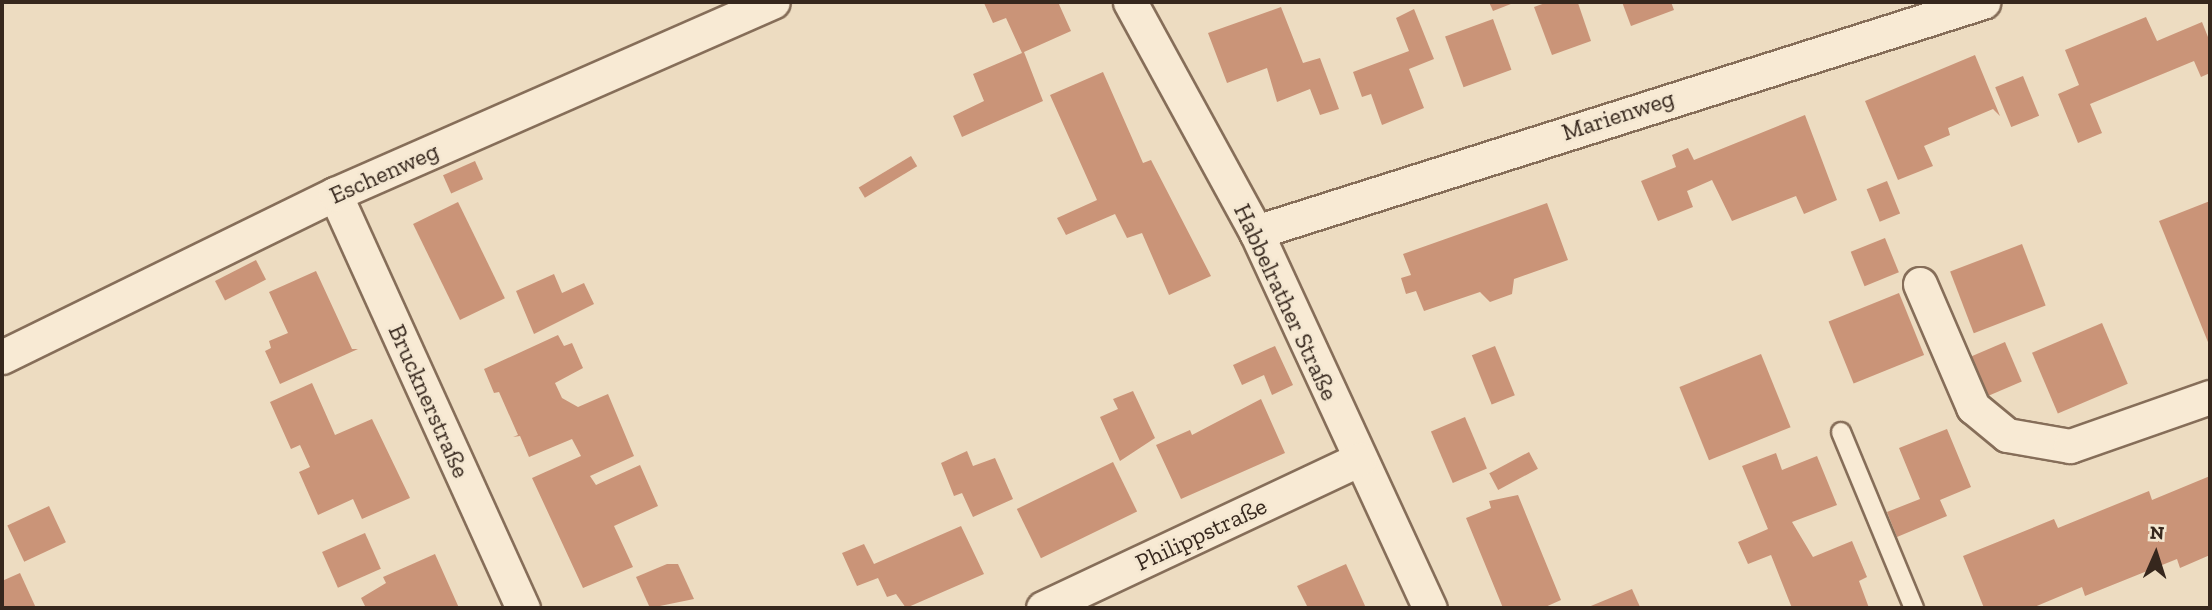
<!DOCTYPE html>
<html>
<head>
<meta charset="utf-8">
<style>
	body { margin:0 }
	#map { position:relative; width:2212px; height:610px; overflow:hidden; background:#eddcc1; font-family:"Zilla Slab",serif }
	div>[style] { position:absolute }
	.building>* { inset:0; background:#ca9478; transform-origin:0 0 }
	.roads { filter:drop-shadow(2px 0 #866e59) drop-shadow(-2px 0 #866e59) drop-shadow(0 2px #866e59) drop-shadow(0 -2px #866e59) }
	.lane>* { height:18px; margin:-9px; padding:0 9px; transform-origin:9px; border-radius:9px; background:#f8ead4 }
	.street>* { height:33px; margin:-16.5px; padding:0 16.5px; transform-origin:16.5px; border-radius:16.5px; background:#f8ead4 }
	span { translate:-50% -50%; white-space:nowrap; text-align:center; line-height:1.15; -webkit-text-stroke:5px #f4e7d1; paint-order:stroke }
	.street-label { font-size:24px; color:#36271d }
	.frame { position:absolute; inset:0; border:4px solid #36271d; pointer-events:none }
	.north { position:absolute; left:2121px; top:519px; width:70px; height:70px; -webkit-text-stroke:5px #f4e7d1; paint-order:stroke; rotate:3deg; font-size:19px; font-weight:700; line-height:28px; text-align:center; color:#36271d }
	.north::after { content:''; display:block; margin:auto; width:24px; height:32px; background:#36271d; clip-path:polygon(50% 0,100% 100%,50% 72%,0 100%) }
</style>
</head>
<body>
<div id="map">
	<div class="building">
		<i style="clip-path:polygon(1058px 2px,1071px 31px,1024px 52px,1043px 101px,962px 137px,953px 116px,984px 101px,973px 74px,1022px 53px,1006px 18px,993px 23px,984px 3px)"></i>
		<i style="clip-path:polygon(1489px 2px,1516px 2px,1493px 11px)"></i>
		<i style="clip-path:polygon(1548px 2px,1578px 3px,1591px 41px,1552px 55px,1534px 7px)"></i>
		<i style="clip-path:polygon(1622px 2px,1671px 2px,1674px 10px,1631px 26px)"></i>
		<i style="clip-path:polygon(1281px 7px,1303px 63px,1320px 58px,1339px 109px,1320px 115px,1310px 89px,1277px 102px,1267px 68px,1227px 83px,1208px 33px)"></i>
		<i style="clip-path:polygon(1414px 9px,1434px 59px,1409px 69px,1424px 108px,1382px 125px,1371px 94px,1362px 97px,1353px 72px,1409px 51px,1396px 18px)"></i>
		<i style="clip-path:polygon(2146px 17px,2157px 41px,2202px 22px,2210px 42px,2210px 73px,2201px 77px,2194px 61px,2090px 104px,2102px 133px,2078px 143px,2058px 94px,2079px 85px,2065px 50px)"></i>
		<i style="left:1493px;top:19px;width:54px;height:51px;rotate:70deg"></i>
		<i style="clip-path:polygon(1975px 55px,2000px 116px,1993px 109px,1948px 128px,1950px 135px,1924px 146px,1933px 166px,1898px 180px,1865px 101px)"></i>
		<i style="clip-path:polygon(1103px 72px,1143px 163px,1151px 160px,1211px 276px,1169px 295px,1142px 233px,1127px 238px,1115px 214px,1066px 235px,1057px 218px,1097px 200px,1050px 95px)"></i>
		<i style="left:2023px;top:76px;width:43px;height:30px;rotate:68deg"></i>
		<i style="clip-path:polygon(1805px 115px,1837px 200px,1804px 214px,1796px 196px,1732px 221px,1712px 180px,1687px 191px,1693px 207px,1658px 221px,1641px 181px,1676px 167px,1672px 155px,1688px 148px,1694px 160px)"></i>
		<i style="left:911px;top:156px;width:12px;height:61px;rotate:59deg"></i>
		<i style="left:475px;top:161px;width:20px;height:35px;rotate:66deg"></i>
		<i style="left:1887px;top:181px;width:35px;height:22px;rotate:68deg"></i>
		<i style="clip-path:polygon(2210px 201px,2210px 347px,2159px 221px)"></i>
		<i style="left:458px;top:202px;width:107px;height:50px;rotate:64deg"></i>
		<i style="clip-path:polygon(1547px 203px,1568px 260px,1514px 279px,1512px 294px,1490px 302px,1480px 292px,1424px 311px,1416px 291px,1406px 294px,1401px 278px,1411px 275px,1403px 254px)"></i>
		<i style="left:1885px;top:238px;width:37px;height:37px;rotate:68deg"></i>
		<i style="left:2022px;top:244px;width:66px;height:77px;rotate:69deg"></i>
		<i style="left:256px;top:260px;width:22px;height:46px;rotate:63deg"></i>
		<i style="clip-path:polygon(316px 271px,352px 349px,358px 349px,280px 384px,265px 351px,271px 348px,269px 341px,288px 333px,269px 292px)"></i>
		<i style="clip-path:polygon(554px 274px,562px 293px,584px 283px,594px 304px,534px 334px,516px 291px)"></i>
		<i style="left:1899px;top:293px;width:67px;height:76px;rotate:68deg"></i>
		<i style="left:2102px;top:323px;width:66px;height:76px;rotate:67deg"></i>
		<i style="clip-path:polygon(558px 335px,564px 346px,572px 343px,583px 368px,555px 383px,562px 398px,578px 407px,608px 394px,634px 456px,590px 476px,596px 485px,640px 465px,658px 506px,614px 526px,633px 567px,583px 588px,532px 478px,581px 456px,572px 439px,529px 457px,520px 436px,513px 437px,518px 435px,499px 392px,494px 393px,484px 369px)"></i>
		<i style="left:2005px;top:342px;width:43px;height:40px;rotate:67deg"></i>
		<i style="clip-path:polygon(1275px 346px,1293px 385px,1272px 395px,1264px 375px,1242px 385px,1233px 365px)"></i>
		<i style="left:1495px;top:346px;width:53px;height:25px;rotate:68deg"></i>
		<i style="left:1761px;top:354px;width:79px;height:88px;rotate:68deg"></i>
		<i style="clip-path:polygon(312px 383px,335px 435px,372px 419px,410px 498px,362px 519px,353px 499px,318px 515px,299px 472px,310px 467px,300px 445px,291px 449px,270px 402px)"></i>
		<i style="clip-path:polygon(1133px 391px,1155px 438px,1120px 461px,1100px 417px,1118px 409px,1113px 399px)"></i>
		<i style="clip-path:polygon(1261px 399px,1285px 453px,1181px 499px,1156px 445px,1190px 430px,1192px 435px)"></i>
		<i style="left:1465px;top:417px;width:56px;height:37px;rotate:67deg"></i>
		<i style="clip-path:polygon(1947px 429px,1971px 487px,1940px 500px,1947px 516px,1897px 537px,1887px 512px,1920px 499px,1899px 448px)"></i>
		<i style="clip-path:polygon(967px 451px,973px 466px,995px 458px,1013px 499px,973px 517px,962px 493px,954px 496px,941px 463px)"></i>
		<i style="left:1529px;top:452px;width:19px;height:45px;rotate:62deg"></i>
		<i style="clip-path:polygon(1776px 453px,1782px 470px,1817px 456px,1837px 505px,1792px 522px,1813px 557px,1852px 541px,1867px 577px,1859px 581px,1869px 608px,1792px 608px,1771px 555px,1748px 564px,1738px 542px,1768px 529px,1742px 466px)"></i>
		<i style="left:1113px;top:462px;width:55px;height:107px;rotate:64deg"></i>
		<i style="clip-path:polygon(2210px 476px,2210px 555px,2180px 568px,2177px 559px,2085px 596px,2082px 587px,2032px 608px,1984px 608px,1963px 556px,2054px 519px,2058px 528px,2149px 491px,2152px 500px)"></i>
		<i style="clip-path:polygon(1518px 495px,1561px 600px,1543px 608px,1503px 608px,1466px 518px,1491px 508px,1489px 501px)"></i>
		<i style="left:49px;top:506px;width:40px;height:46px;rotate:65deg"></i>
		<i style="clip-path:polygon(961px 526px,984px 574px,906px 608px,896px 594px,887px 597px,878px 578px,857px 586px,842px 553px,864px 544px,874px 564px)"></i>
		<i style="left:365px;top:533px;width:39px;height:47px;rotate:66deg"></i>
		<i style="clip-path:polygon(435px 554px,459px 608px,366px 608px,361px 598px,386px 583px,383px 577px)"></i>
		<i style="clip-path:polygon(667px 564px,678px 564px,694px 599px,650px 608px,636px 577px)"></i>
		<i style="clip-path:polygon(1346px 564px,1366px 608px,1308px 608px,1297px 586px)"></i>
		<i style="clip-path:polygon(20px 573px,36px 608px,2px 608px,2px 581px)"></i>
		<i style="clip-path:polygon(1632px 589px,1640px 607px,1586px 608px)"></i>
	</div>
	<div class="roads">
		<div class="lane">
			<i style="left:1841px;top:432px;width:191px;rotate:67.5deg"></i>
		</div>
		<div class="street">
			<i style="left:1130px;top:2px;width:262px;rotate:61.3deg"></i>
			<i style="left:1256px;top:232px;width:414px;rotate:65.2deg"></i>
			<i style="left:335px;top:194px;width:455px;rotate:65.6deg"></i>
			<i style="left:1256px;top:232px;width:763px;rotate:-17.56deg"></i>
			<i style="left:1920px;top:284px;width:134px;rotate:66.7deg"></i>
			<i style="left:1973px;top:407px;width:44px;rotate:39.5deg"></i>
			<i style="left:2007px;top:435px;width:64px;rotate:9.9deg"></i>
			<i style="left:2070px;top:446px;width:148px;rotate:-19.3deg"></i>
			<i style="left:2px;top:357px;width:371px;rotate:-26.1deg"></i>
			<i style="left:335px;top:194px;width:478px;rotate:-23.7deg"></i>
			<i style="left:1043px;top:608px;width:350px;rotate:-25.2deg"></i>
		</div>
	</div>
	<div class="street-label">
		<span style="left:1618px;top:115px;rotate:-18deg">Marienweg</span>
		<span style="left:384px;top:173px;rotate:-24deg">Eschenweg</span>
		<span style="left:1286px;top:302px;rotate:65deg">Habbelrather Straße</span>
		<span style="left:429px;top:401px;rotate:66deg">Brucknerstraße</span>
		<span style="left:1201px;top:534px;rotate:-25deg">Philippstraße</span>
	</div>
	<div class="frame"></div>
	<div class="north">N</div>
</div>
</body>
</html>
